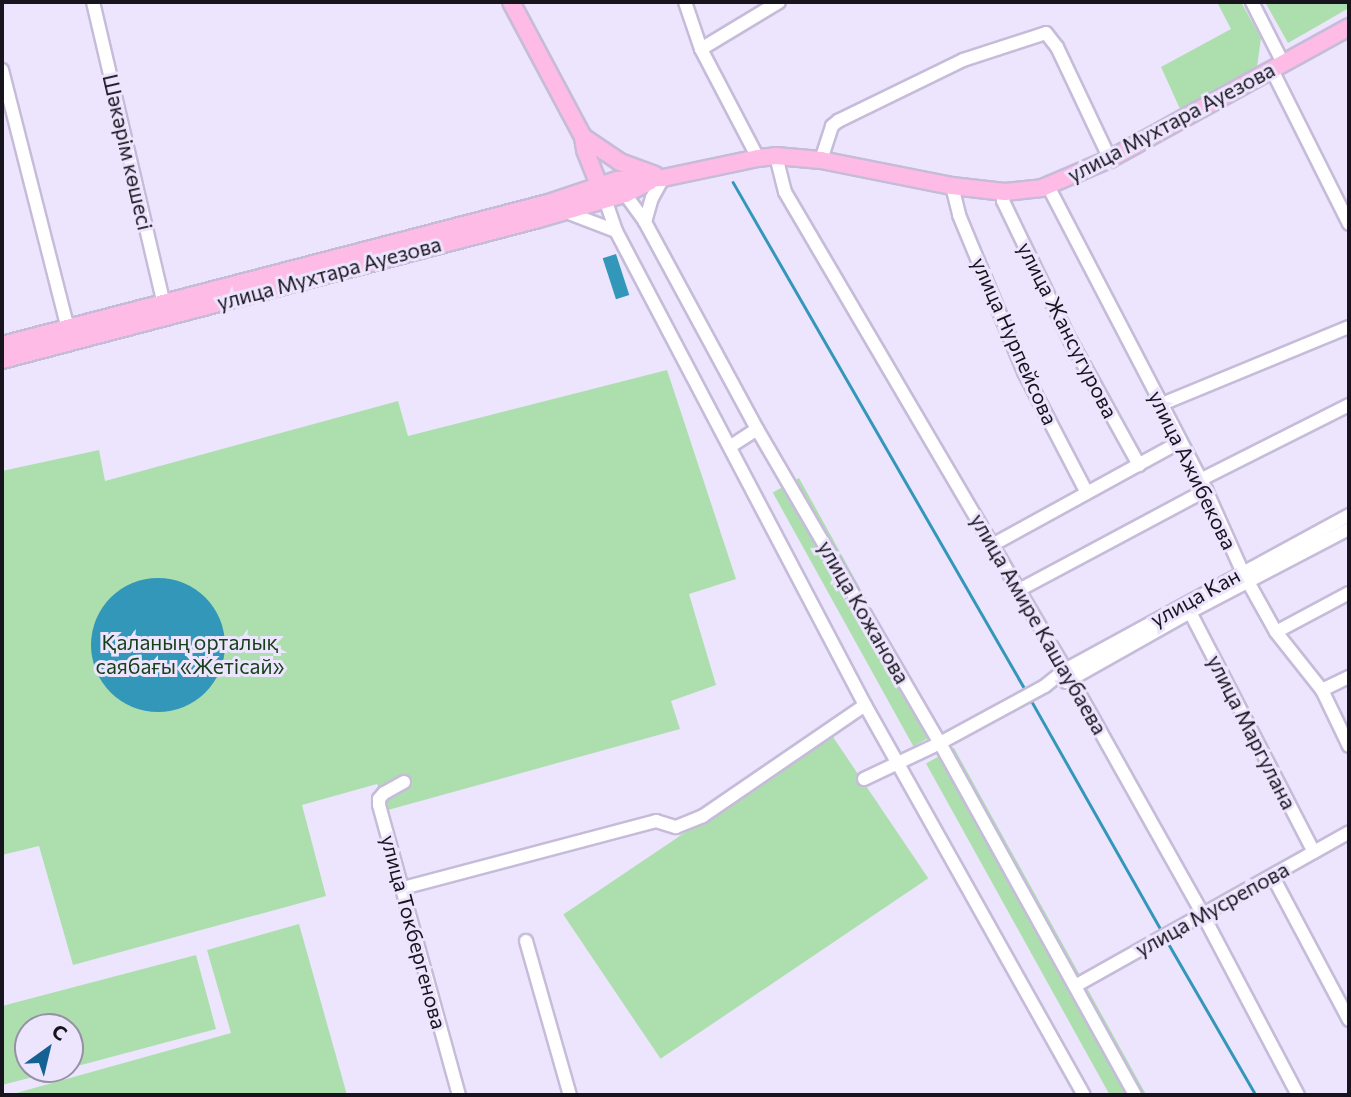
<!DOCTYPE html>
<html>
<head>
<meta charset="utf-8">
<style>
	body { margin:0 }
	#map { position:relative; width:1351px; height:1097px; overflow:hidden; background:#ede5fd; font-family:Commissioner,sans-serif }
	div>[style] { position:absolute }
	.green>* { inset:0; background:#addfae; transform-origin:0 0 }
	.water>* { inset:0; background:#3397ba; transform-origin:0 0 }
	.round { border-radius:50% }
	.stream>* { height:2.5px; margin:-1.25px; padding:0 1.25px; transform-origin:1.25px; border-radius:1.25px; background:#3397ba }
	.roads { filter:drop-shadow(2px 0 #c6bcda) drop-shadow(-2px 0 #c6bcda) drop-shadow(0 2px #c6bcda) drop-shadow(0 -2px #c6bcda) }
	.minor>* { height:12px; margin:-6px; padding:0 6px; transform-origin:6px; border-radius:6px; background:#fff }
	.major>* { height:16px; margin:-8px; padding:0 8px; transform-origin:8px; border-radius:8px; background:#fdbbe5 }
	span { translate:-50% -50%; white-space:nowrap; text-align:center; line-height:1.15; -webkit-text-stroke:6px #ede5fd; paint-order:stroke }
	.street-label { font-size:21px; color:#17141e }
	.park-label { font-size:21px; color:#153f19 }
	.frame { position:absolute; inset:0; border:4px solid #17141e; pointer-events:none }
	.north { position:absolute; left:14px; top:1013px; width:70px; height:70px; box-sizing:border-box; background:#ede5fd; border:2px solid #9791a4; border-radius:50%; rotate:34deg; font-size:19px; font-weight:700; line-height:28px; text-align:center; color:#17141e }
	.north::after { content:''; display:block; margin:auto; width:24px; height:32px; background:#166194; clip-path:polygon(50% 0,100% 100%,50% 72%,0 100%) }
</style>
</head>
<body>
<div id="map">
	<div class="green">
		<i style="clip-path:polygon(1217px 2px,1241px 2px,1261px 38px,1257px 67px,1180px 109px,1161px 67px,1231px 29px)"></i>
		<i style="clip-path:polygon(1265px 2px,1349px 2px,1349px 8px,1288px 43px)"></i>
		<i style="clip-path:polygon(667px 370px,736px 579px,689px 594px,716px 685px,671px 701px,680px 729px,388px 810px,377px 784px,302px 805px,326px 896px,73px 965px,39px 846px,2px 855px,2px 471px,99px 450px,105px 481px,398px 401px,408px 436px)"></i>
		<i style="left:799px;top:478px;width:290px;height:30px;rotate:61deg"></i>
		<i style="left:831px;top:734px;width:174px;height:323px;rotate:56deg"></i>
		<i style="left:954px;top:748px;width:397px;height:32px;rotate:61deg"></i>
		<i style="clip-path:polygon(299px 924px,347px 1095px,9px 1095px,231px 1033px,207px 950px)"></i>
		<i style="clip-path:polygon(196px 955px,216px 1029px,70px 1068px,70px 1027px,28px 1027px,28px 1069px,64px 1069px,2px 1085px,2px 1006px)"></i>
	</div>
	<div class="water">
		<i style="left:616px;top:254px;width:43px;height:14px;rotate:72deg"></i>
		<i class="round" style="left:91px;top:578px;width:134px;height:134px"></i>
	</div>
	<div class="stream">
		<i style="left:733px;top:182px;width:587px;rotate:60.07deg"></i>
		<i style="left:1031px;top:700px;width:266px;rotate:60.5deg"></i>
		<i style="left:1167px;top:941px;width:178px;rotate:60deg"></i>
	</div>
	<div class="roads">
		<div class="minor">
			<i style="left:93px;top:2px;width:307px;rotate:76.8deg"></i>
			<i style="left:685px;top:2px;width:50px;rotate:71.2deg"></i>
			<i style="left:701px;top:49px;width:123px;rotate:62.4deg"></i>
			<i style="left:1252px;top:2px;width:68px;rotate:63.1deg"></i>
			<i style="left:701px;top:49px;width:91px;rotate:-31.1deg"></i>
			<i style="left:2px;top:70px;width:275px;rotate:75.7deg"></i>
			<i style="left:1272px;top:70px;width:172px;rotate:63.4deg"></i>
			<i style="left:776px;top:156px;width:37px;rotate:76deg"></i>
			<i style="left:785px;top:192px;width:567px;rotate:59.59deg"></i>
			<i style="left:1072px;top:681px;width:266px;rotate:60.7deg"></i>
			<i style="left:1202px;top:913px;width:206px;rotate:62.2deg"></i>
			<i style="left:821px;top:160px;width:36px;rotate:-72deg"></i>
			<i style="left:832px;top:126px;width:8px;rotate:-40deg"></i>
			<i style="left:838px;top:121px;width:139px;rotate:-26deg"></i>
			<i style="left:963px;top:60px;width:87px;rotate:-18deg"></i>
			<i style="left:1046px;top:33px;width:18px;rotate:52deg"></i>
			<i style="left:1057px;top:47px;width:124px;rotate:64.7deg"></i>
			<i style="left:952px;top:186px;width:30px;rotate:76deg"></i>
			<i style="left:959px;top:215px;width:170px;rotate:67.5deg"></i>
			<i style="left:1024px;top:372px;width:136px;rotate:62.5deg"></i>
			<i style="left:1048px;top:186px;width:343px;rotate:62.5deg"></i>
			<i style="left:1206px;top:490px;width:89px;rotate:66deg"></i>
			<i style="left:1242px;top:571px;width:70px;rotate:60.9deg"></i>
			<i style="left:1276px;top:632px;width:74px;rotate:51.6deg"></i>
			<i style="left:1322px;top:690px;width:62px;rotate:64.3deg"></i>
			<i style="left:1005px;top:192px;width:9px;rotate:103deg"></i>
			<i style="left:1003px;top:201px;width:154px;rotate:64.3deg"></i>
			<i style="left:1070px;top:340px;width:143px;rotate:61.1deg"></i>
			<i style="left:625px;top:194px;width:34px;rotate:54deg"></i>
			<i style="left:645px;top:222px;width:235px;rotate:61.6deg"></i>
			<i style="left:757px;top:429px;width:363px;rotate:59.8deg"></i>
			<i style="left:940px;top:743px;width:402px;rotate:61deg"></i>
			<i style="left:605px;top:199px;width:34px;rotate:71deg"></i>
			<i style="left:616px;top:231px;width:535px;rotate:62.29deg"></i>
			<i style="left:865px;top:705px;width:447px;rotate:60.7deg"></i>
			<i style="left:566px;top:212px;width:53px;rotate:20.8deg"></i>
			<i style="left:645px;top:222px;width:25px;rotate:-74deg"></i>
			<i style="left:652px;top:198px;width:23px;rotate:-61deg"></i>
			<i style="left:1162px;top:404px;width:202px;rotate:-22.4deg"></i>
			<i style="left:731px;top:446px;width:31px;rotate:-33deg"></i>
			<i style="left:1200px;top:480px;width:167px;rotate:-26.7deg"></i>
			<i style="left:994px;top:544px;width:213px;rotate:-28.8deg"></i>
			<i style="left:1019px;top:590px;width:212px;rotate:-28.1deg"></i>
			<i style="left:1190px;top:612px;width:270px;rotate:62.7deg"></i>
			<i style="left:1276px;top:632px;width:83px;rotate:-28.1deg"></i>
			<i style="left:1066px;top:682px;width:142px;rotate:-29.4deg"></i>
			<i style="left:1190px;top:612px;width:179px;rotate:-27.6deg"></i>
			<i style="left:1322px;top:690px;width:30px;rotate:-26deg"></i>
			<i style="left:864px;top:779px;width:84px;rotate:-25.3deg"></i>
			<i style="left:940px;top:743px;width:119px;rotate:-28.5deg"></i>
			<i style="left:1045px;top:686px;width:26px;rotate:-39deg"></i>
			<i style="left:1065px;top:670px;width:324px;rotate:-28.6deg"></i>
			<i style="left:404px;top:782px;width:23px;rotate:151deg"></i>
			<i style="left:384px;top:793px;width:8px;rotate:130deg"></i>
			<i style="left:379px;top:799px;width:6px;rotate:90deg"></i>
			<i style="left:379px;top:805px;width:301px;rotate:74.6deg"></i>
			<i style="left:1273px;top:877px;width:162px;rotate:62deg"></i>
			<i style="left:403px;top:888px;width:262px;rotate:-14.8deg"></i>
			<i style="left:656px;top:821px;width:21px;rotate:17deg"></i>
			<i style="left:676px;top:827px;width:29px;rotate:-22deg"></i>
			<i style="left:703px;top:816px;width:196px;rotate:-34.4deg"></i>
			<i style="left:526px;top:941px;width:160px;rotate:74.1deg"></i>
			<i style="left:1075px;top:986px;width:314px;rotate:-29.3deg"></i>
		</div>
		<div class="major">
			<i style="left:511px;top:2px;width:153px;rotate:61.9deg"></i>
			<i style="left:583px;top:137px;width:13px;rotate:81deg"></i>
			<i style="left:585px;top:150px;width:48px;rotate:68.2deg"></i>
			<i style="left:583px;top:137px;width:45px;rotate:34deg"></i>
			<i style="left:620px;top:162px;width:37px;rotate:20deg"></i>
			<i style="left:2px;top:345px;width:564px;rotate:-14.58deg"></i>
			<i style="left:548px;top:203px;width:73px;rotate:-18.4deg"></i>
			<i style="left:617px;top:180px;width:46px;rotate:-2.5deg"></i>
			<i style="left:663px;top:178px;width:97px;rotate:-11.9deg"></i>
			<i style="left:758px;top:158px;width:18px;rotate:-6deg"></i>
			<i style="left:776px;top:156px;width:45px;rotate:5.1deg"></i>
			<i style="left:821px;top:160px;width:134px;rotate:11.2deg"></i>
			<i style="left:952px;top:186px;width:53px;rotate:6.5deg"></i>
			<i style="left:1005px;top:192px;width:37px;rotate:-6deg"></i>
			<i style="left:1042px;top:188px;width:74px;rotate:-23.1deg"></i>
			<i style="left:1110px;top:159px;width:273px;rotate:-28.9deg"></i>
			<i style="left:2px;top:360px;width:551px;rotate:-14.72deg"></i>
			<i style="left:535px;top:220px;width:94px;rotate:-16.1deg"></i>
			<i style="left:625px;top:194px;width:28px;rotate:-27deg"></i>
		</div>
	</div>
	<div class="street-label">
		<span style="left:1171px;top:122px;rotate:-28deg">улица Мухтара Ауезова</span>
		<span style="left:128px;top:152px;rotate:77deg">Шәкәрім көшесі</span>
		<span style="left:329px;top:273px;rotate:-15deg">улица Мухтара Ауезова</span>
		<span style="left:1068px;top:330px;rotate:63deg">улица Жансугурова</span>
		<span style="left:1015px;top:341px;rotate:66deg">улица Нурпейсова</span>
		<span style="left:1193px;top:470px;rotate:64deg">улица Ажибекова</span>
		<span style="left:1195px;top:597px;rotate:-29deg">улица Кан</span>
		<span style="left:864px;top:612px;rotate:60deg">улица Кожанова</span>
		<span style="left:1039px;top:624px;rotate:60deg">улица Амире Кашаубаева</span>
		<span style="left:1252px;top:732px;rotate:63deg">улица Маргулана</span>
		<span style="left:1212px;top:909px;rotate:-29deg">улица Мусрепова</span>
		<span style="left:414px;top:932px;rotate:75deg">улица Токбергенова</span>
	</div>
	<div class="park-label">
		<span style="left:190px;top:654px">Қаланың орталық<br>саябағы «Жетісай»</span>
	</div>
	<div class="frame"></div>
	<div class="north">С</div>
</div>
</body>
</html>
